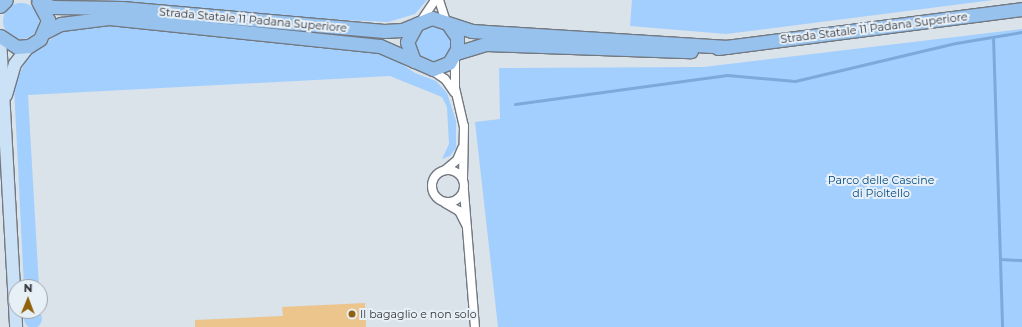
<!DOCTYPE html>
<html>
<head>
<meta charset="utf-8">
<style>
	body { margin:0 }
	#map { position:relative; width:1022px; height:327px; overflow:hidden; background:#dae2ea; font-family:Montserrat,sans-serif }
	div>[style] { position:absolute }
	.green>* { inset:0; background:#a2cffe }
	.round { border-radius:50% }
	.stream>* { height:3px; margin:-1.5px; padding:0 1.5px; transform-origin:1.5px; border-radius:1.5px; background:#7ca9d9 }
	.building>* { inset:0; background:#ecc58d }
	.roads { filter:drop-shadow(1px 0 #727880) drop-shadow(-1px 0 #727880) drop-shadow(0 1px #727880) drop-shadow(0 -1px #727880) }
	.street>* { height:8px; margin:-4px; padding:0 4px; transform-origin:4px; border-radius:4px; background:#fff }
	.street>.ring { margin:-4px; padding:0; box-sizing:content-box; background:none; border:8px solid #fff; border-radius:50% }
	.secondary>* { height:12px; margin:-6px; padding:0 6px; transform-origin:6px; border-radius:6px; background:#cbe1f6 }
	.primary>* { height:13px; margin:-6.5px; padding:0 6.5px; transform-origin:6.5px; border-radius:6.5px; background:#97c2ed }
	.dots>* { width:11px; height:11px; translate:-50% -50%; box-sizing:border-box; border:2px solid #e7eff7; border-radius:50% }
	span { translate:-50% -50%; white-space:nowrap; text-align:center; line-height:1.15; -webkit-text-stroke:4px #e7eff7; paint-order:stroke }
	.street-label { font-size:11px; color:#33363a }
	.park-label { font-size:11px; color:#004a84 }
	.poi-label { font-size:11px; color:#33363a }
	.left { translate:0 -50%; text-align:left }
	.north { position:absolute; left:8px; top:279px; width:40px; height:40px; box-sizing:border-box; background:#e7eff7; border:1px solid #9fa5ab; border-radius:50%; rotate:1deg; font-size:11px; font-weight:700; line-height:16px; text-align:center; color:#33363a }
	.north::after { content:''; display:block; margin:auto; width:14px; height:18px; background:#8f620b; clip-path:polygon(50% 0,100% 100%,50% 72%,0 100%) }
</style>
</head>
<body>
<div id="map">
	<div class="green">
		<i style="clip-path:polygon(100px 0,427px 0,415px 14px,388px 22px,278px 17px)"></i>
		<i style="clip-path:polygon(632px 0,993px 0,726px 34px,630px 26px)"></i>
		<i class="round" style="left:3px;top:3px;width:36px;height:36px"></i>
		<i style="clip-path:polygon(95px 23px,384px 52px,415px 73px,436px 81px,447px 93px,456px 121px,456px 148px,450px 156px,442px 159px,449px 144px,447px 107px,442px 97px,390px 76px,28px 95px,39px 287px,24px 287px,14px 86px,27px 58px,59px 33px)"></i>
		<i class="round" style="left:415px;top:25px;width:36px;height:36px"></i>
		<i style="clip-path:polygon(1022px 29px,1022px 327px,498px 327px,475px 122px,500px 119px,499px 68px,704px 67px)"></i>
		<i class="round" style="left:24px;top:310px;width:18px;height:18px"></i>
	</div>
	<div class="stream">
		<i style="left:993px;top:37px;width:290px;rotate:88.2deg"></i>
		<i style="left:515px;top:104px;width:214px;rotate:-7.8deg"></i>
		<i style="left:727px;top:75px;width:68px;rotate:5deg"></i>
		<i style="left:795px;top:81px;width:165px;rotate:-13.3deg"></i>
		<i style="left:956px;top:43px;width:67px;rotate:-9.5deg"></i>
		<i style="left:1000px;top:259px;width:22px;rotate:3deg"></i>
	</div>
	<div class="building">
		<i style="clip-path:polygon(365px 303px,366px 327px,195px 327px,195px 320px,283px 316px,282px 307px)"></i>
	</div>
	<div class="roads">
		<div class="street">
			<i style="left:439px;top:0;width:23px;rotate:72deg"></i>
			<i style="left:421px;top:21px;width:25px;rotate:-56deg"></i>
			<i style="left:455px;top:55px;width:33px;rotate:90deg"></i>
			<i style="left:455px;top:88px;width:39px;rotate:77deg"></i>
			<i style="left:464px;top:126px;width:52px;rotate:91.1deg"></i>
			<i style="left:430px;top:69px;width:18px;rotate:34deg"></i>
			<i style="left:445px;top:79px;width:16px;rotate:55deg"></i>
			<i class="ring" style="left:432px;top:170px;width:24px;height:24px"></i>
			<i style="left:445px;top:170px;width:16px;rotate:-40deg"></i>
			<i style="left:457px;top:160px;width:13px;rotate:-67deg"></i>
			<i style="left:464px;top:191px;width:136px;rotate:85.4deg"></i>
			<i style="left:445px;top:203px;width:16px;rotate:30deg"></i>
			<i style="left:459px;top:211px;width:16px;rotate:63deg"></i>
		</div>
		<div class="secondary">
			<i style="left:0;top:38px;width:289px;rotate:86.8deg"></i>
			<i style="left:6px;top:95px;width:32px;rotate:-74deg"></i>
			<i style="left:15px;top:64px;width:23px;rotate:-52deg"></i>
		</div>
		<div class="primary">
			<i style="left:40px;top:3px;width:14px;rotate:17deg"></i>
			<i style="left:53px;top:7px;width:69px;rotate:0.8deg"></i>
			<i style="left:122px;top:8px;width:263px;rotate:5deg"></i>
			<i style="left:384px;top:31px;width:18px;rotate:-3deg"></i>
			<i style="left:402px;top:30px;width:32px;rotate:-22deg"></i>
			<i style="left:432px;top:18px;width:42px;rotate:18deg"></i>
			<i style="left:472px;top:31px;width:256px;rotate:3.6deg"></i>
			<i style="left:0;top:6px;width:8px;rotate:-45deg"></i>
			<i style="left:45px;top:32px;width:18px;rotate:-27deg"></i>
			<i style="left:61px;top:24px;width:48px;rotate:-7.1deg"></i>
			<i style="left:109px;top:18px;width:272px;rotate:5.9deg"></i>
			<i style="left:380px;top:46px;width:58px;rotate:23.5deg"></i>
			<i style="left:433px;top:69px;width:17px;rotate:-21deg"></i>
			<i style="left:449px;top:63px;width:16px;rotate:-60deg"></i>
			<i style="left:457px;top:49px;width:12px;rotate:-90deg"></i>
			<i style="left:457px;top:37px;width:16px;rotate:-125deg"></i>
			<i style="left:0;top:36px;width:20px;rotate:33deg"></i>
			<i style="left:17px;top:47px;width:12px;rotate:-5deg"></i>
			<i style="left:29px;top:46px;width:13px;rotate:-32deg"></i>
			<i style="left:40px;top:39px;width:21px;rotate:-67deg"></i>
			<i style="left:48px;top:20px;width:21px;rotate:-118deg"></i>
			<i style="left:718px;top:48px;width:306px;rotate:-7.3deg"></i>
			<i style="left:456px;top:53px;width:31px;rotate:-17deg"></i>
			<i style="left:486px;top:44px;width:205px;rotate:2deg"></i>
			<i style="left:414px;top:61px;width:20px;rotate:-110deg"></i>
			<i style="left:407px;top:42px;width:21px;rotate:-61deg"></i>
		</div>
	</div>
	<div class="dots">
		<i style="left:352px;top:314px;background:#8f620b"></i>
	</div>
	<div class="street-label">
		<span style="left:253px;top:20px;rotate:5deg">Strada Statale 11 Padana Superiore</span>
		<span style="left:874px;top:28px;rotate:-7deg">Strada Statale 11 Padana Superiore</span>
	</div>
	<div class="park-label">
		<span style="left:881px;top:187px">Parco delle Cascine<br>di Pioltello</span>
	</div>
	<div class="poi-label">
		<span class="left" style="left:360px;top:314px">Il bagaglio e non solo</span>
	</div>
	<div class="north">N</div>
</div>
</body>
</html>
